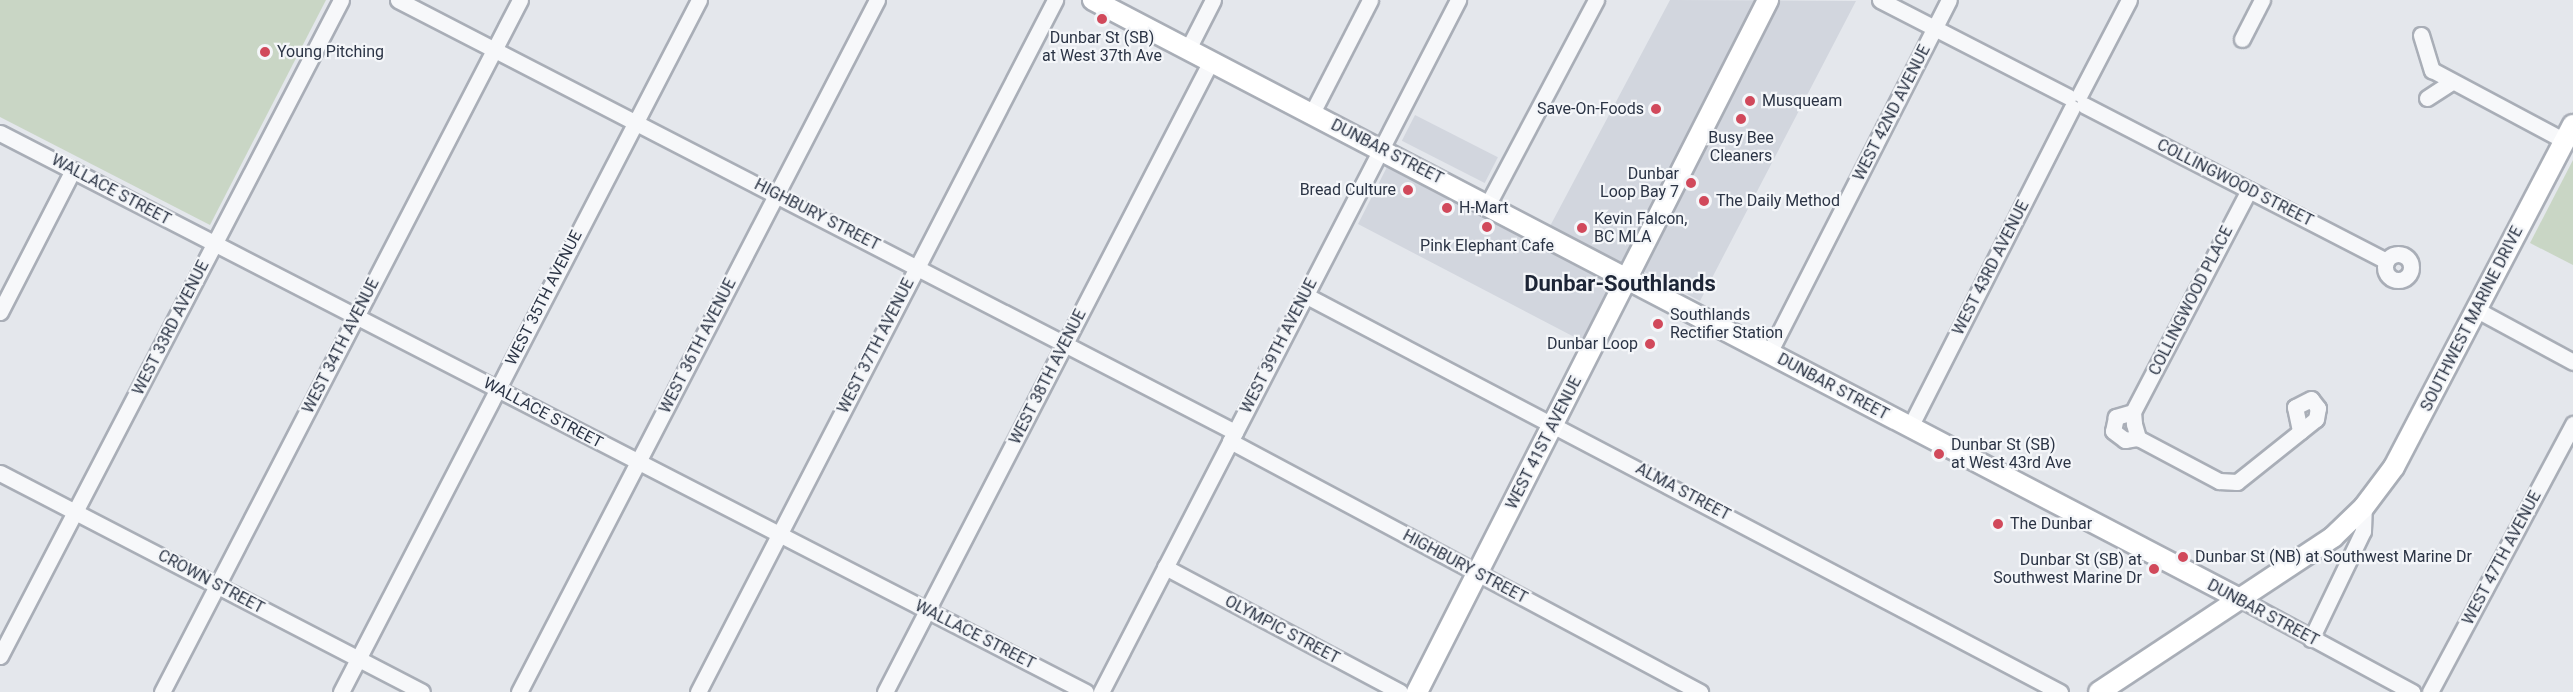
<!DOCTYPE html>
<html>
<head>
<meta charset="utf-8">
<style>
	body { margin:0 }
	#map { position:relative; width:2573px; height:692px; overflow:hidden; background:#e4e7ec; font-family:Roboto,sans-serif }
	div>[style] { position:absolute }
	.built>* { inset:0; background:#d2d6de; transform-origin:0 0 }
	.green>* { inset:0; background:#c9d6c5 }
	.roads { filter:drop-shadow(2px 0 #a9aeb7) drop-shadow(-2px 0 #a9aeb7) drop-shadow(0 2px #a9aeb7) drop-shadow(0 -2px #a9aeb7) }
	.minor>* { height:15px; margin:-7.5px; padding:0 7.5px; transform-origin:7.5px; border-radius:7.5px; background:#f7f8fa }
	.minor>.ring { margin:-7.5px; padding:0; box-sizing:content-box; background:none; border:15px solid #f7f8fa; border-radius:50% }
	.major>* { height:20px; margin:-10px; padding:0 10px; transform-origin:10px; border-radius:10px; background:#fff }
	.dots>* { width:16px; height:16px; translate:-50% -50%; box-sizing:border-box; border:3px solid #f4f6f9; border-radius:50% }
	span { translate:-50% -50%; white-space:nowrap; text-align:center; line-height:1.15; -webkit-text-stroke:4.5px #f4f6f9; paint-order:stroke }
	.poi-label { font-size:16px; color:#2b3445 }
	.left { translate:0 -50%; text-align:left }
	.right { translate:-100% -50%; text-align:right }
	.street-label { font-size:16px; color:#2b3445 }
	.district-label { font-size:22px; color:#1d2536; font-weight:700 }
</style>
</head>
<body>
<div id="map">
	<div class="built">
		<i style="clip-path:polygon(1670px 0,1856px 1px,1700px 301px,1623px 261px,1582px 341px,1358px 224px,1388px 165px,1540px 245px)"></i>
		<i style="left:1415px;top:115px;width:93px;height:29px;rotate:27deg"></i>
	</div>
	<div class="green">
		<i style="clip-path:polygon(0 0,326px 0,210px 225px,0 117px)"></i>
		<i style="clip-path:polygon(2573px 160px,2573px 265px,2530px 243px)"></i>
	</div>
	<div class="roads">
		<div class="minor">
			<i style="left:398px;top:0;width:942px;rotate:27.3deg"></i>
			<i style="left:1880px;top:0;width:212px;rotate:27.2deg"></i>
			<i style="left:2421px;top:35px;width:37px;rotate:73deg"></i>
			<i style="left:2432px;top:70px;width:151px;rotate:28.1deg"></i>
			<i style="left:2242px;top:39px;width:44px;rotate:-62.9deg"></i>
			<i style="left:1188px;top:49px;width:55px;rotate:-63deg"></i>
			<i style="left:2080px;top:94px;width:106px;rotate:-62.5deg"></i>
			<i style="left:2427px;top:98px;width:30px;rotate:-33deg"></i>
			<i style="left:2084px;top:105px;width:340px;rotate:27.3deg"></i>
			<i style="left:1312px;top:113px;width:127px;rotate:-62.8deg"></i>
			<i style="left:0;top:133px;width:1221px;rotate:27.24deg"></i>
			<i style="left:2249px;top:190px;width:250px;rotate:117.6deg"></i>
			<i style="left:2133px;top:412px;width:12px;rotate:85deg"></i>
			<i style="left:2134px;top:424px;width:15px;rotate:74deg"></i>
			<i style="left:2138px;top:438px;width:92px;rotate:28deg"></i>
			<i style="left:2219px;top:481px;width:18px;rotate:3deg"></i>
			<i style="left:2237px;top:482px;width:101px;rotate:-38.6deg"></i>
			<i style="left:2316px;top:419px;width:11px;rotate:-80deg"></i>
			<i style="left:2318px;top:408px;width:11px;rotate:-128deg"></i>
			<i style="left:2311px;top:399px;width:18px;rotate:153deg"></i>
			<i style="left:2295px;top:407px;width:25px;rotate:78deg"></i>
			<i style="left:1488px;top:204px;width:231px;rotate:-62.1deg"></i>
			<i class="ring" style="left:2385px;top:254px;width:11px;height:11px"></i>
			<i style="left:1305px;top:295px;width:853px;rotate:27.74deg"></i>
			<i style="left:2477px;top:310px;width:109px;rotate:28.4deg"></i>
			<i style="left:0;top:312px;width:160px;rotate:-62.8deg"></i>
			<i style="left:1769px;top:353px;width:396px;rotate:-63deg"></i>
			<i style="left:2133px;top:412px;width:18px;rotate:164deg"></i>
			<i style="left:2116px;top:417px;width:14px;rotate:102deg"></i>
			<i style="left:2113px;top:431px;width:15px;rotate:37deg"></i>
			<i style="left:2125px;top:440px;width:13px;rotate:-9deg"></i>
			<i style="left:1910px;top:427px;width:358px;rotate:-63.1deg"></i>
			<i style="left:1230px;top:441px;width:533px;rotate:28.1deg"></i>
			<i style="left:0;top:473px;width:475px;rotate:27.4deg"></i>
			<i style="left:1165px;top:567px;width:266px;rotate:28deg"></i>
			<i style="left:2240px;top:599px;width:196px;rotate:28.4deg"></i>
			<i style="left:2311px;top:639px;width:120px;rotate:-64.3deg"></i>
			<i style="left:2363px;top:531px;width:24px;rotate:-88deg"></i>
			<i style="left:0;top:656px;width:739px;rotate:-62.53deg"></i>
			<i style="left:162px;top:692px;width:779px;rotate:-62.65deg"></i>
			<i style="left:341px;top:692px;width:779px;rotate:-62.65deg"></i>
			<i style="left:519px;top:692px;width:779px;rotate:-62.65deg"></i>
			<i style="left:698px;top:692px;width:779px;rotate:-62.71deg"></i>
			<i style="left:885px;top:692px;width:710px;rotate:-62.68deg"></i>
			<i style="left:1101px;top:692px;width:779px;rotate:-62.71deg"></i>
			<i style="left:2430px;top:692px;width:304px;rotate:-61.9deg"></i>
		</div>
		<div class="major">
			<i style="left:1093px;top:0;width:1294px;rotate:27.58deg"></i>
			<i style="left:1417px;top:692px;width:776px;rotate:-63.1deg"></i>
			<i style="left:2099px;top:692px;width:281px;rotate:-33.5deg"></i>
			<i style="left:2333px;top:537px;width:43px;rotate:-44.1deg"></i>
			<i style="left:2364px;top:507px;width:50px;rotate:-53.1deg"></i>
			<i style="left:2394px;top:467px;width:386px;rotate:-62.4deg"></i>
		</div>
	</div>
	<div class="dots">
		<i style="left:1102px;top:19px;background:#d1495b"></i>
		<i style="left:265px;top:52px;background:#d1495b"></i>
		<i style="left:1750px;top:101px;background:#d1495b"></i>
		<i style="left:1656px;top:109px;background:#d1495b"></i>
		<i style="left:1741px;top:119px;background:#d1495b"></i>
		<i style="left:1691px;top:183px;background:#d1495b"></i>
		<i style="left:1408px;top:190px;background:#d1495b"></i>
		<i style="left:1704px;top:201px;background:#d1495b"></i>
		<i style="left:1447px;top:208px;background:#d1495b"></i>
		<i style="left:1487px;top:227px;background:#d1495b"></i>
		<i style="left:1582px;top:228px;background:#d1495b"></i>
		<i style="left:1658px;top:324px;background:#d1495b"></i>
		<i style="left:1650px;top:344px;background:#d1495b"></i>
		<i style="left:1939px;top:454px;background:#d1495b"></i>
		<i style="left:1998px;top:524px;background:#d1495b"></i>
		<i style="left:2183px;top:557px;background:#d1495b"></i>
		<i style="left:2154px;top:569px;background:#d1495b"></i>
	</div>
	<div class="poi-label">
		<span style="left:1102px;top:47px">Dunbar St (SB)<br>at West 37th Ave</span>
		<span class="left" style="left:277px;top:52px">Young Pitching</span>
		<span class="left" style="left:1762px;top:101px">Musqueam</span>
		<span class="right" style="left:1644px;top:109px">Save-On-Foods</span>
		<span style="left:1741px;top:147px">Busy Bee<br>Cleaners</span>
		<span class="right" style="left:1679px;top:183px">Dunbar<br>Loop Bay 7</span>
		<span class="right" style="left:1396px;top:190px">Bread Culture</span>
		<span class="left" style="left:1716px;top:201px">The Daily Method</span>
		<span class="left" style="left:1459px;top:208px">H-Mart</span>
		<span class="left" style="left:1594px;top:228px">Kevin Falcon,<br>BC MLA</span>
		<span style="left:1487px;top:246px">Pink Elephant Cafe</span>
		<span class="left" style="left:1670px;top:324px">Southlands<br>Rectifier Station</span>
		<span class="right" style="left:1638px;top:344px">Dunbar Loop</span>
		<span class="left" style="left:1951px;top:454px">Dunbar St (SB)<br>at West 43rd Ave</span>
		<span class="left" style="left:2010px;top:524px">The Dunbar</span>
		<span class="left" style="left:2195px;top:557px">Dunbar St (NB) at Southwest Marine Dr</span>
		<span class="right" style="left:2142px;top:569px">Dunbar St (SB) at<br>Southwest Marine Dr</span>
	</div>
	<div class="street-label">
		<span style="left:1892px;top:113px;rotate:-63deg">WEST 42ND AVENUE</span>
		<span style="left:1387px;top:152px;rotate:27deg">DUNBAR STREET</span>
		<span style="left:2235px;top:183px;rotate:27deg">COLLINGWOOD STREET</span>
		<span style="left:111px;top:190px;rotate:28deg">WALLACE STREET</span>
		<span style="left:817px;top:215px;rotate:27deg">HIGHBURY STREET</span>
		<span style="left:1991px;top:268px;rotate:-63deg">WEST 43RD AVENUE</span>
		<span style="left:544px;top:298px;rotate:-63deg">WEST 35TH AVENUE</span>
		<span style="left:2191px;top:301px;rotate:-63deg">COLLINGWOOD PLACE</span>
		<span style="left:2472px;top:319px;rotate:-63deg">SOUTHWEST MARINE DRIVE</span>
		<span style="left:171px;top:328px;rotate:-63deg">WEST 33RD AVENUE</span>
		<span style="left:341px;top:346px;rotate:-63deg">WEST 34TH AVENUE</span>
		<span style="left:698px;top:346px;rotate:-63deg">WEST 36TH AVENUE</span>
		<span style="left:876px;top:346px;rotate:-63deg">WEST 37TH AVENUE</span>
		<span style="left:1279px;top:346px;rotate:-63deg">WEST 39TH AVENUE</span>
		<span style="left:1048px;top:377px;rotate:-63deg">WEST 38TH AVENUE</span>
		<span style="left:1833px;top:387px;rotate:28deg">DUNBAR STREET</span>
		<span style="left:543px;top:413px;rotate:28deg">WALLACE STREET</span>
		<span style="left:1544px;top:443px;rotate:-63deg">WEST 41ST AVENUE</span>
		<span style="left:1683px;top:492px;rotate:28deg">ALMA STREET</span>
		<span style="left:2502px;top:558px;rotate:-62deg">WEST 47TH AVENUE</span>
		<span style="left:1465px;top:567px;rotate:28deg">HIGHBURY STREET</span>
		<span style="left:211px;top:582px;rotate:28deg">CROWN STREET</span>
		<span style="left:2263px;top:613px;rotate:28deg">DUNBAR STREET</span>
		<span style="left:1282px;top:630px;rotate:28deg">OLYMPIC STREET</span>
		<span style="left:975px;top:635px;rotate:27deg">WALLACE STREET</span>
	</div>
	<div class="district-label">
		<span style="left:1620px;top:284px">Dunbar-Southlands</span>
	</div>
</div>
</body>
</html>
